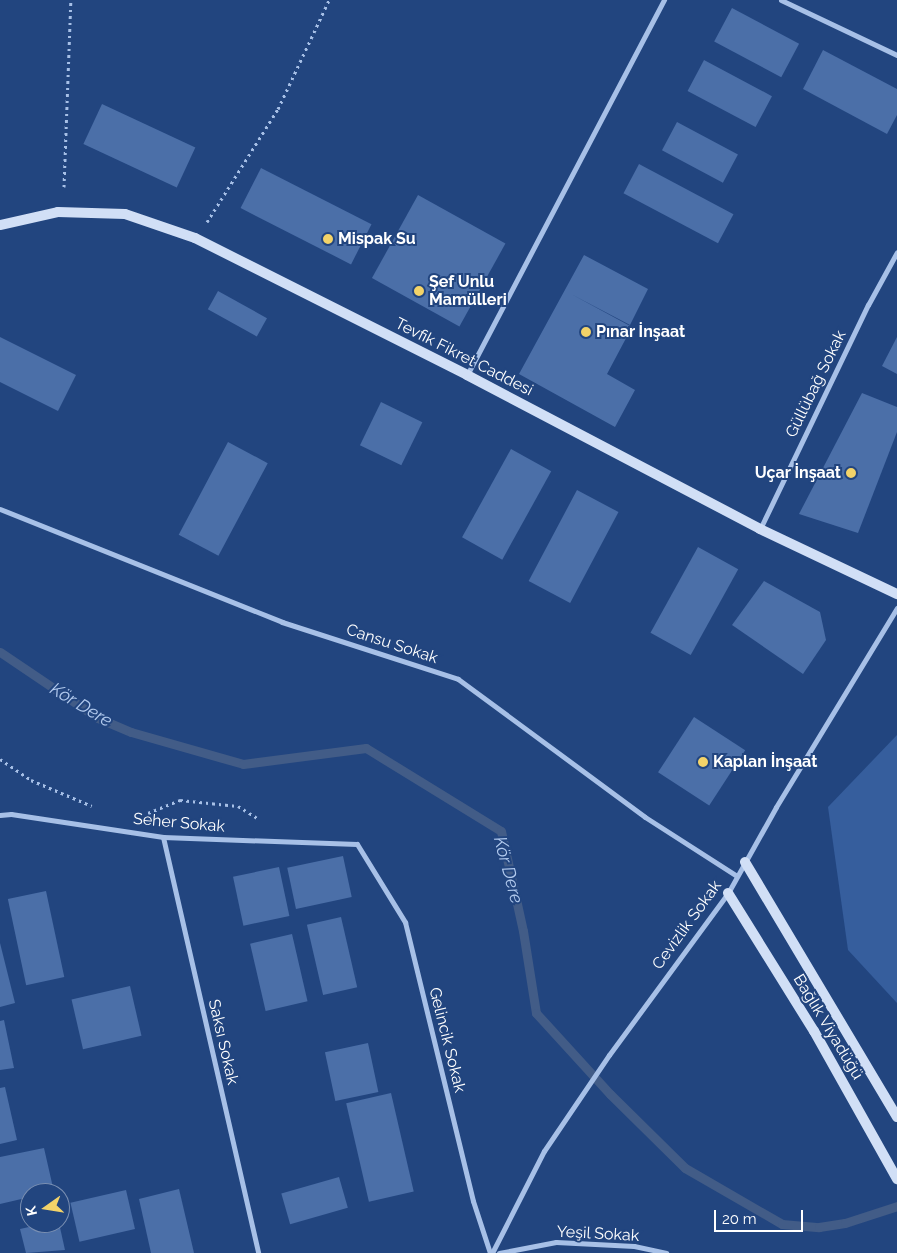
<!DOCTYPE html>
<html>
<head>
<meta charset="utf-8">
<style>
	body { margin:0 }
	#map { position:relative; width:897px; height:1253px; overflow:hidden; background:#22457f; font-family:Raleway,sans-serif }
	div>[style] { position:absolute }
	.green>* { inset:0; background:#365e9d }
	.stream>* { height:9px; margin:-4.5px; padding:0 4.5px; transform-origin:4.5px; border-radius:4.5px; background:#425c87 }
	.building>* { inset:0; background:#4b6fa8; transform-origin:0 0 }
	.path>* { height:3px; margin-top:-1.5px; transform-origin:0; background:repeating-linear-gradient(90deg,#a7c0e7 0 2.5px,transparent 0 6.5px) }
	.street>* { height:5px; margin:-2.5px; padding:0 2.5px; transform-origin:2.5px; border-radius:2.5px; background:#a7c0e7 }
	.secondary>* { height:10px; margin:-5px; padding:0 5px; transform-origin:5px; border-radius:5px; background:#d1dff6 }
	.dots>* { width:14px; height:14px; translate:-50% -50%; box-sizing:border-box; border:2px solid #22457f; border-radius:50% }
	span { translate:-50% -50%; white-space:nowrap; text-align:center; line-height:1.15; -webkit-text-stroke:4px #22457f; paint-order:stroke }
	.poi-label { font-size:16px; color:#fff; font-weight:700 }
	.left { translate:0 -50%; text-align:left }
	.right { translate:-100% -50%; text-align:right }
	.street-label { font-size:16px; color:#fff }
	.water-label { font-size:18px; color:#b2caee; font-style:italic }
	.north { position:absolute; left:20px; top:1183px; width:50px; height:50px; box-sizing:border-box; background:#22457f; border:1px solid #7a8fb2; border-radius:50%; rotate:257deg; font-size:14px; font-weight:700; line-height:20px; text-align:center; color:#fff }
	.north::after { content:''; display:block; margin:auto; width:18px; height:22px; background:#f3d369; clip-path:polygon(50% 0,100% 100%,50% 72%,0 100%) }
	.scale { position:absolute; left:714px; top:1210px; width:89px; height:22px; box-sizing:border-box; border:2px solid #fff; border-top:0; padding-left:6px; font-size:15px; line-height:18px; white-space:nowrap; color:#fff; -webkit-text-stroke:4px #22457f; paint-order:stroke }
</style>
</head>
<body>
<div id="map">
	<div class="green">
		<i style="clip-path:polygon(897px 735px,897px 1003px,848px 950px,828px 807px)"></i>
	</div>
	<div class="stream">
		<i style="left:0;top:652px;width:118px;rotate:34deg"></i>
		<i style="left:98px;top:718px;width:36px;rotate:23deg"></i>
		<i style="left:131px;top:732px;width:116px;rotate:15.9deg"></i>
		<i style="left:243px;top:764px;width:124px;rotate:-7.4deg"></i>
		<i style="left:366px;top:748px;width:158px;rotate:31.6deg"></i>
		<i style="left:501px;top:831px;width:102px;rotate:77.6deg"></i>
		<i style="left:523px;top:931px;width:83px;rotate:81deg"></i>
		<i style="left:536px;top:1013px;width:110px;rotate:47.6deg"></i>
		<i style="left:610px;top:1094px;width:105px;rotate:44.6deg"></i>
		<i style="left:685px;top:1168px;width:112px;rotate:30deg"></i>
		<i style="left:782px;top:1224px;width:37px;rotate:5deg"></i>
		<i style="left:819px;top:1227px;width:26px;rotate:-9deg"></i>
		<i style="left:845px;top:1223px;width:55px;rotate:-18.1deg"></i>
	</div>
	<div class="building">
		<i style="left:732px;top:8px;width:76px;height:38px;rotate:28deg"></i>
		<i style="clip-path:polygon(823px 50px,897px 89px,897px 115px,887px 134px,803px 89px)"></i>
		<i style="left:704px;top:60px;width:77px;height:35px;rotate:28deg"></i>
		<i style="left:102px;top:104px;width:103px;height:44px;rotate:25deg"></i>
		<i style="left:677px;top:122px;width:69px;height:32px;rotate:28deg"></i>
		<i style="left:639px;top:164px;width:107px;height:33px;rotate:28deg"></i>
		<i style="left:261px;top:168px;width:124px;height:45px;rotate:27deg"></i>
		<i style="left:418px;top:195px;width:100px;height:95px;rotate:29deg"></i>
		<i style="clip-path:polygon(584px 255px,648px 289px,630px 325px,571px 294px,632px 327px,607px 374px,635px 390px,615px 427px,519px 374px)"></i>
		<i style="left:218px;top:291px;width:56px;height:21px;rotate:29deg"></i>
		<i style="clip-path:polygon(0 337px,76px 375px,58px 411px,0 382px)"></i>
		<i style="clip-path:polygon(897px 337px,897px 374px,882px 366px)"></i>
		<i style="clip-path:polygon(862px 393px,897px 407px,897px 432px,858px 533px,799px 514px)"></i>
		<i style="left:381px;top:402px;width:46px;height:48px;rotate:26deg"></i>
		<i style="left:228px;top:442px;width:45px;height:105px;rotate:28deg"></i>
		<i style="left:511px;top:449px;width:46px;height:101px;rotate:29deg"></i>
		<i style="left:577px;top:490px;width:47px;height:103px;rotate:28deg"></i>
		<i style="left:698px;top:547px;width:46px;height:98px;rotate:29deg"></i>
		<i style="clip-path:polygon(764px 581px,820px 612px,826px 640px,803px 674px,732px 625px)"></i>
		<i style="left:694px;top:717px;width:61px;height:66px;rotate:33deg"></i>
		<i style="left:343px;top:856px;width:42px;height:57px;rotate:78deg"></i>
		<i style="left:279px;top:867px;width:50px;height:47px;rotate:78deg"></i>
		<i style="left:46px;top:891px;width:88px;height:39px;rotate:78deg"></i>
		<i style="left:341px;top:917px;width:72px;height:35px;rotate:77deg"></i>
		<i style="left:292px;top:934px;width:69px;height:43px;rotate:77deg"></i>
		<i style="clip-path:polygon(0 943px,15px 1003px,0 1007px)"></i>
		<i style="left:130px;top:986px;width:51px;height:60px;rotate:77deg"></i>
		<i style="clip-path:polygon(4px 1020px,14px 1068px,0 1070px,0 1021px)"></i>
		<i style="left:368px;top:1043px;width:50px;height:44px;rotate:78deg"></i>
		<i style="clip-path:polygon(5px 1087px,17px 1140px,0 1144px,0 1088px)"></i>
		<i style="left:391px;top:1093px;width:101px;height:46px;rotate:77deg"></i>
		<i style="clip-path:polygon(44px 1148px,54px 1192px,30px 1193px,30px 1197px,0 1204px,0 1157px)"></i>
		<i style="left:339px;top:1177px;width:32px;height:60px;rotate:74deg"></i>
		<i style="clip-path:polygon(179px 1189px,194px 1253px,151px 1253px,139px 1199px)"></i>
		<i style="left:126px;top:1190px;width:40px;height:57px;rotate:77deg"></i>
		<i style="clip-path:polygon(47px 1223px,59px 1223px,65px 1250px,26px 1253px,20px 1229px)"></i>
	</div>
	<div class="path">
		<i style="left:64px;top:187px;width:187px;rotate:-87.9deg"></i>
		<i style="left:207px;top:222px;width:133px;rotate:-57.9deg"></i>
		<i style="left:278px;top:109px;width:120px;rotate:-64.9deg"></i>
		<i style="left:0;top:759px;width:37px;rotate:34deg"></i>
		<i style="left:31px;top:780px;width:66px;rotate:23.1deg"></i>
		<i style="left:148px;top:813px;width:35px;rotate:-22deg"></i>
		<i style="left:180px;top:800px;width:58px;rotate:5.9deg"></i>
		<i style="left:238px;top:806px;width:25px;rotate:32deg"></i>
	</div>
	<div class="street">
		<i style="left:781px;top:0;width:128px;rotate:25.4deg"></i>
		<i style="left:467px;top:375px;width:424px;rotate:-62.3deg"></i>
		<i style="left:0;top:509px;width:304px;rotate:21.8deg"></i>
		<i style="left:282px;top:622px;width:185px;rotate:17.9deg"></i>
		<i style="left:458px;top:679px;width:232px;rotate:36.4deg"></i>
		<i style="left:645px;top:817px;width:109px;rotate:32.7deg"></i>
		<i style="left:760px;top:529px;width:249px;rotate:-64.3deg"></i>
		<i style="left:868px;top:305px;width:60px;rotate:-61.3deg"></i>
		<i style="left:0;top:815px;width:11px;rotate:-5deg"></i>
		<i style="left:11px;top:814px;width:154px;rotate:8.6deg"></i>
		<i style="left:163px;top:837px;width:194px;rotate:2.1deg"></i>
		<i style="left:357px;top:844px;width:92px;rotate:58.4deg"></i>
		<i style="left:405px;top:922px;width:287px;rotate:76.3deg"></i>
		<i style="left:473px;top:1201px;width:55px;rotate:71.9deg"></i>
		<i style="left:163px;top:837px;width:427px;rotate:77.1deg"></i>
		<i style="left:492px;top:1253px;width:114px;rotate:-63deg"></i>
		<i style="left:544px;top:1151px;width:116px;rotate:-55.9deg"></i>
		<i style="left:609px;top:1055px;width:201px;rotate:-53.7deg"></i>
		<i style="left:728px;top:893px;width:98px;rotate:-60.8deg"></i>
		<i style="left:776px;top:807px;width:233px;rotate:-58.7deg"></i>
		<i style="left:499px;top:1253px;width:58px;rotate:-10.9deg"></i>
		<i style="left:556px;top:1242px;width:78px;rotate:2.9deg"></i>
		<i style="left:634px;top:1246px;width:33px;rotate:12deg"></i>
	</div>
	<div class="secondary">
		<i style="left:0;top:225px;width:59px;rotate:-12.6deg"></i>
		<i style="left:58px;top:212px;width:67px;rotate:1.7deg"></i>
		<i style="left:125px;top:214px;width:74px;rotate:18.9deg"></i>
		<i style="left:195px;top:238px;width:305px;rotate:26.7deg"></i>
		<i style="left:467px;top:375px;width:331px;rotate:27.7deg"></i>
		<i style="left:760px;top:529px;width:152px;rotate:25.4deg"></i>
		<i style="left:745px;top:862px;width:297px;rotate:59.2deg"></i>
		<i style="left:728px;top:893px;width:163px;rotate:58.1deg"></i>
		<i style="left:814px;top:1031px;width:170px;rotate:60.7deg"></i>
	</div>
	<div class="dots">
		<i style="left:328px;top:239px;background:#f3d369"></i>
		<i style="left:419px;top:291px;background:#f3d369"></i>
		<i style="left:586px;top:332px;background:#f3d369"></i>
		<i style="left:851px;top:473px;background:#f3d369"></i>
		<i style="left:703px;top:762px;background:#f3d369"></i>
	</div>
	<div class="poi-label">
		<span class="left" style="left:338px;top:239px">Mispak Su</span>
		<span class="left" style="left:429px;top:291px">Şef Unlu<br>Mamülleri</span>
		<span class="left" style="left:596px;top:332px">Pınar İnşaat</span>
		<span class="right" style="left:841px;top:473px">Uçar İnşaat</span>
		<span class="left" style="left:713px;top:762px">Kaplan İnşaat</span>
	</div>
	<div class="street-label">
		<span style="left:464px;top:357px;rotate:27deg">Tevfik Fikret Caddesi</span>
		<span style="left:816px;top:384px;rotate:-64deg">Güllübağ Sokak</span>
		<span style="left:392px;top:644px;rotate:18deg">Cansu Sokak</span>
		<span style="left:179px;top:823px;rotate:5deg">Seher Sokak</span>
		<span style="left:687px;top:925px;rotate:-54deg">Cevizlik Sokak</span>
		<span style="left:828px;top:1027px;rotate:59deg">Bağlık Viyadüğü</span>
		<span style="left:447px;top:1040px;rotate:76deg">Gelincik Sokak</span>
		<span style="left:223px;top:1042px;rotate:77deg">Saksı Sokak</span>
		<span style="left:598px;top:1234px;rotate:3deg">Yeşil Sokak</span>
	</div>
	<div class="water-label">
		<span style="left:81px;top:705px;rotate:31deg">Kör Dere</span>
		<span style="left:508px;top:870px;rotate:75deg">Kör Dere</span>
	</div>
	<div class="north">K</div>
	<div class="scale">20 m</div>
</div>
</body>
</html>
